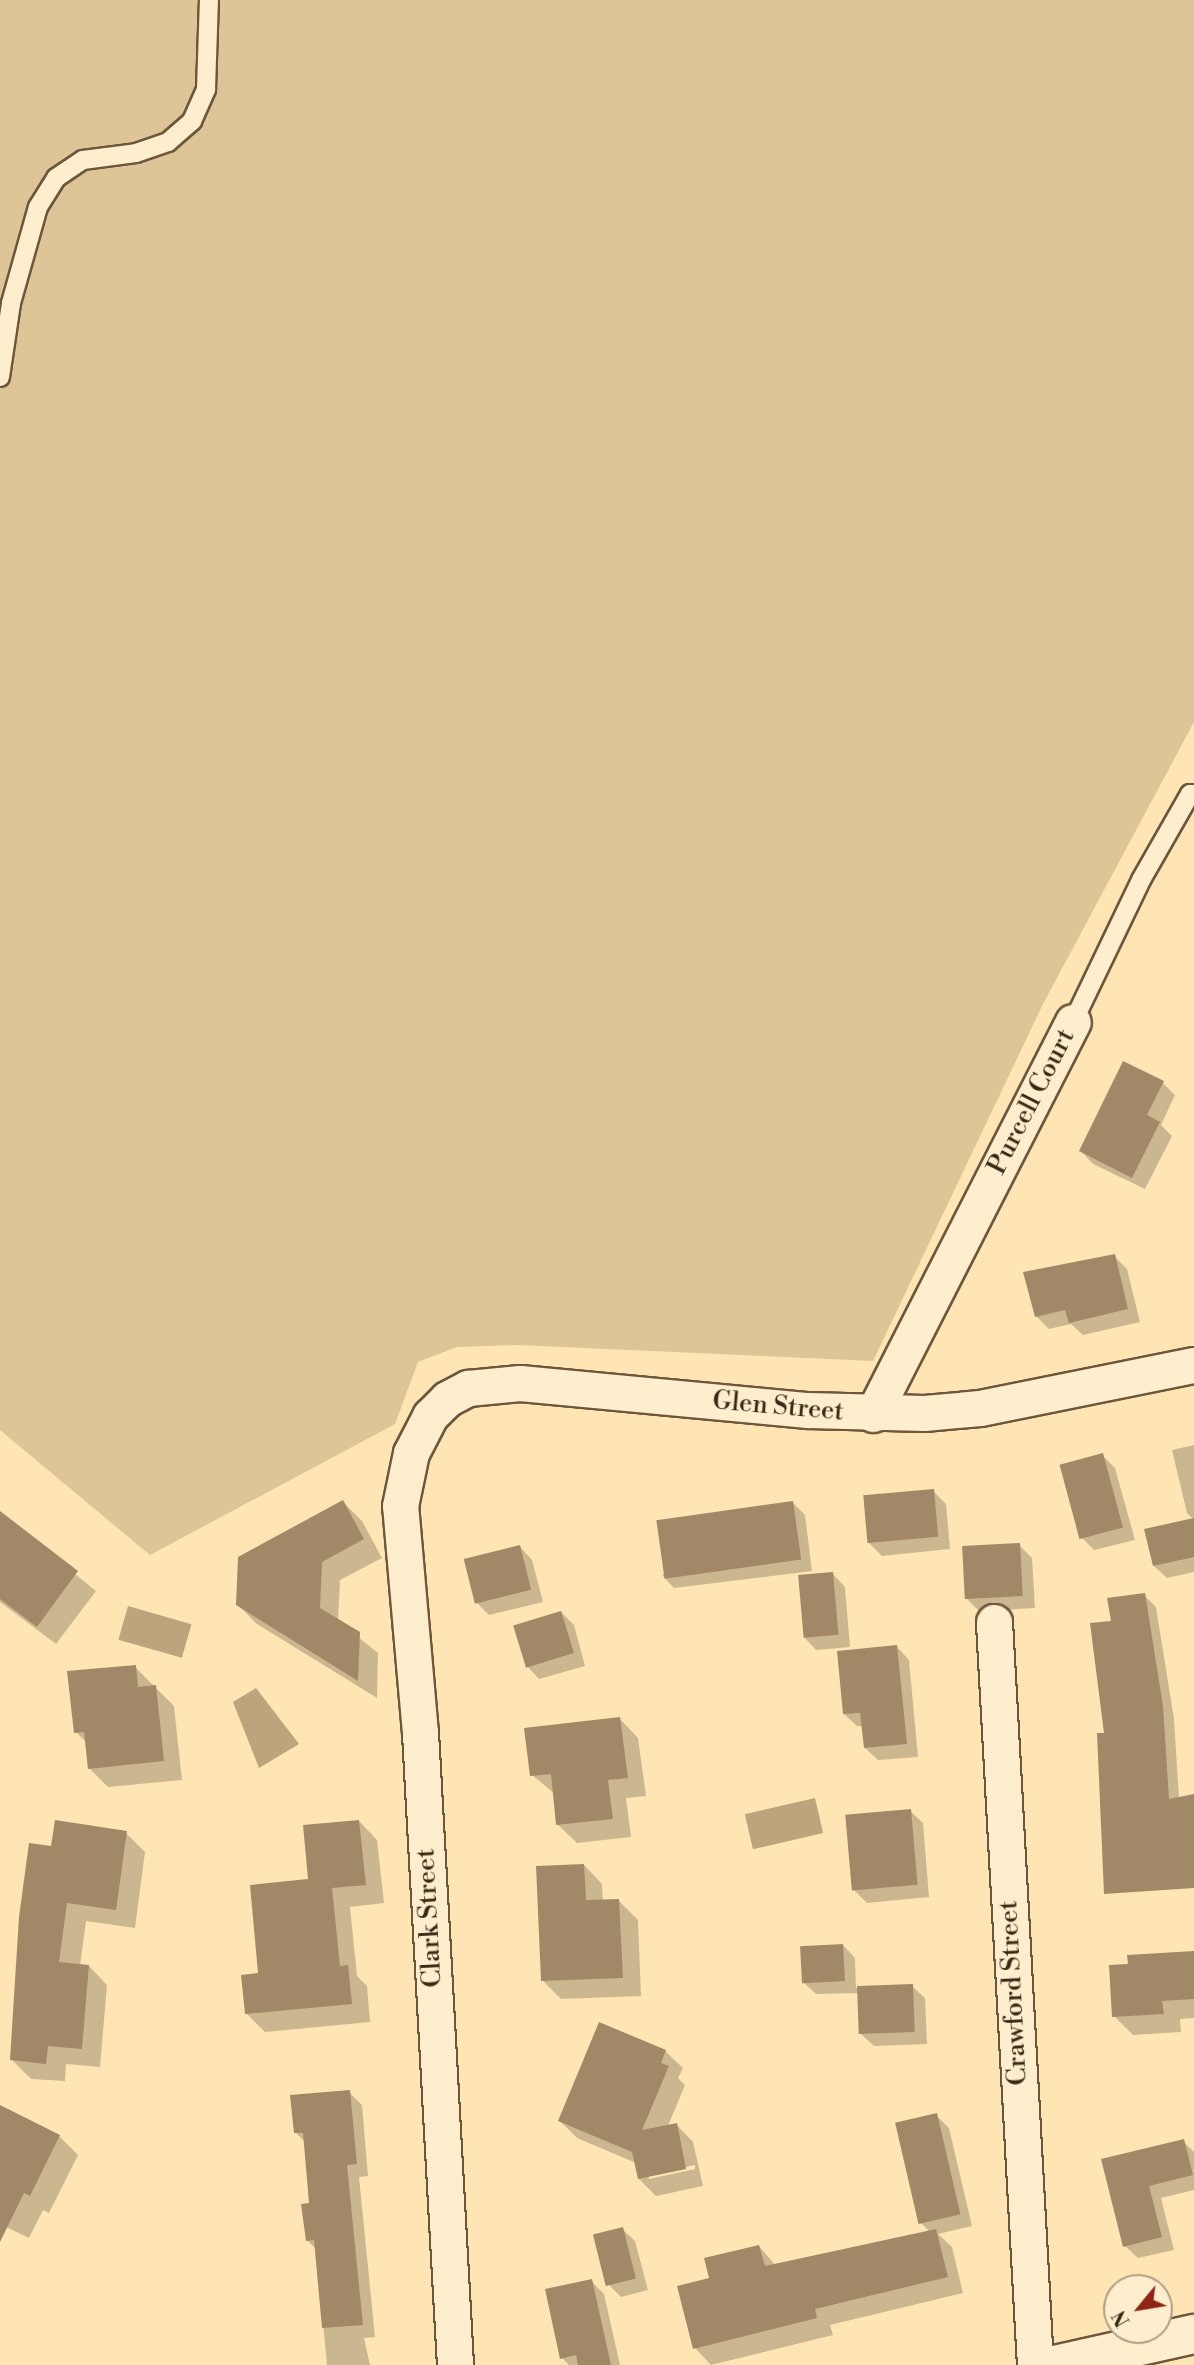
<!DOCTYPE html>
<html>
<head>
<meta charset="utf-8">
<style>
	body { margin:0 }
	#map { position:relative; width:1194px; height:2365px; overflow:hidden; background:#fee5b3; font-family:"Libre Bodoni",serif }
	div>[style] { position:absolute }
	.green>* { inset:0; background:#ddc598 }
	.water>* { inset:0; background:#bca47d; transform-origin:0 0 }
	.shadow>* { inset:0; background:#0003 }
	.building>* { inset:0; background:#a18967; transform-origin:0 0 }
	.roads { filter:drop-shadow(2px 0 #6d563c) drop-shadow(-2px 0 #6d563c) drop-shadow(0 2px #6d563c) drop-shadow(0 -2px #6d563c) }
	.service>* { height:18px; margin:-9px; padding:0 9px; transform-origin:9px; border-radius:9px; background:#feeece }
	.minor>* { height:35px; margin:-17.5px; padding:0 17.5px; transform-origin:17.5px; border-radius:17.5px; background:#feeece }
	.tertiary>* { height:38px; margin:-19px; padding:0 19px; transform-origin:19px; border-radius:19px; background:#feeece }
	span { translate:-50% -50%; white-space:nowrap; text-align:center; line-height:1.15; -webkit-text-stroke:6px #feeece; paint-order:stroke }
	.street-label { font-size:26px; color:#3d2615 }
	.north { position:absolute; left:1103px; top:2274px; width:70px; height:70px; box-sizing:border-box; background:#feeece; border:2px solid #b19e84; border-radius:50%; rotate:240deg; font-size:19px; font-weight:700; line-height:28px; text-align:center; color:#3d2615 }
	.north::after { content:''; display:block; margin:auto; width:24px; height:32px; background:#8f2418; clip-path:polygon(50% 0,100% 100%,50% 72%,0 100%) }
</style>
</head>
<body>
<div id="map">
	<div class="green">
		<i style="clip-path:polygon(0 0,1194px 0,1194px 722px,1043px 1004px,873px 1361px,517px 1345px,457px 1347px,418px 1362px,395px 1424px,150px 1555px,0 1430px)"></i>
	</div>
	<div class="water">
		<i style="left:128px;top:1606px;width:66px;height:35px;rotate:16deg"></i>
		<i style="clip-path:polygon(256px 1688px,299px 1744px,259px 1768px,233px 1702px)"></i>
		<i style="left:815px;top:1798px;width:36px;height:72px;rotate:77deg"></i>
	</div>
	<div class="shadow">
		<i style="clip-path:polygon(1163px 1083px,1175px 1095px,1161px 1125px,1172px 1136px,1145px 1189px,1093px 1164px,1081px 1151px)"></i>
		<i style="clip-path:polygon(1114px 1256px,1127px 1269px,1140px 1322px,1083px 1335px,1071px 1324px,1049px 1329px,1036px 1316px)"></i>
		<i style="clip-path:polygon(1194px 1445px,1194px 1572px,1167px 1578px,1154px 1566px,1194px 1520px,1187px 1513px,1172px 1450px)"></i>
		<i style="clip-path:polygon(1102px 1455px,1115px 1468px,1135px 1540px,1094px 1550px,1082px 1538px)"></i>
		<i style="clip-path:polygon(933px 1491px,946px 1504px,950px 1549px,882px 1556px,869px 1543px)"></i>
		<i style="clip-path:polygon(343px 1502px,362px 1521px,382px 1558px,340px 1580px,338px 1621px,378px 1653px,377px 1698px,257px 1624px,238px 1605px)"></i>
		<i style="clip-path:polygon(793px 1503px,805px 1515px,812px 1571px,674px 1588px,662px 1575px)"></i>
		<i style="clip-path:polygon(0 1513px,96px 1591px,56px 1644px,0 1602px)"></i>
		<i style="clip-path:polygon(1019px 1545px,1032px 1558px,1035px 1608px,979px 1611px,966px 1598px)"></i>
		<i style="clip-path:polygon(520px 1547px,532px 1560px,543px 1602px,489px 1615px,476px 1602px)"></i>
		<i style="clip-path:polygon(833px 1574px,845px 1587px,850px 1647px,816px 1650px,804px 1637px)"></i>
		<i style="clip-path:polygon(1144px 1595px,1156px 1607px,1174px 1719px,1179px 1799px,1194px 1796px,1194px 1853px,1106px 1735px,1113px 1622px)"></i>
		<i style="clip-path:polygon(561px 1612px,574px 1625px,585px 1666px,539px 1679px,527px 1666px)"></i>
		<i style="clip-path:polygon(897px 1647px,909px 1660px,918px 1757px,878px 1760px,865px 1748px,863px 1726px,857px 1726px,844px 1714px)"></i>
		<i style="clip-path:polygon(135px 1667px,174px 1706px,182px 1780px,108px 1787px,89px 1768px,87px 1743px,76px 1732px)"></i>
		<i style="clip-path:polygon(620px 1719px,638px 1738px,646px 1796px,626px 1798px,631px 1837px,577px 1843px,558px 1825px,555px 1794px,532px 1775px)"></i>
		<i style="clip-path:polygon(910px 1811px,923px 1823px,929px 1897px,867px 1903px,854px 1890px)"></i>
		<i style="clip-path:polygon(359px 1821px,377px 1840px,384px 1903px,350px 1907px,357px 1976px,367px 1986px,370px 2022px,265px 2032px,247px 2014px,310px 1881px)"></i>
		<i style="clip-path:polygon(126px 1833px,145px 1852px,135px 1928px,86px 1921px,80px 1966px,89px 1966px,107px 1985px,100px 2067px,66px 2064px,65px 2081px,31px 2079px,12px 2060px,52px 1848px)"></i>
		<i style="clip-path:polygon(584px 1865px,602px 1884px,603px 1901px,619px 1901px,638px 1920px,641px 1996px,561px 1999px,542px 1980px)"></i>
		<i style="clip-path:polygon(843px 1945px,855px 1958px,856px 1988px,912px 1986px,925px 1998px,927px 2044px,874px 2046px,861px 2034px,860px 1993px,816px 1994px,803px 1982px)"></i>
		<i style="clip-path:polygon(1194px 1953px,1194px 2018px,1180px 2019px,1181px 2032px,1133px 2035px,1114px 2016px,1130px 1966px)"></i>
		<i style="clip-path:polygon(evenodd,665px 2051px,683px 2068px,678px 2078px,685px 2085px,668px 2126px,676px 2124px,693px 2142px,703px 2186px,656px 2196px,639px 2179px,636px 2163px,577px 2138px,560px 2121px,665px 2051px,695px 2165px,695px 2169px,649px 2179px,649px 2175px,695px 2165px)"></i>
		<i style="clip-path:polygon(349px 2092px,362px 2105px,368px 2176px,359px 2177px,375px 2337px,364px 2338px,370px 2365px,327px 2365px,316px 2249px,307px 2240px,311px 2205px,306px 2143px,295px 2132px)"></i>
		<i style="clip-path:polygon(0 2107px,59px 2136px,78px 2155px,49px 2213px,43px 2210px,29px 2238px,0 2224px)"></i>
		<i style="clip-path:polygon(936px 2115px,949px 2128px,972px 2226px,938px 2234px,952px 2247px,963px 2293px,830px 2325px,833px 2335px,711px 2365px,695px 2348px,711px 2280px,759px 2246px,776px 2266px,930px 2232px,920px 2222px)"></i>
		<i style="clip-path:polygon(1183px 2141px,1194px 2152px,1194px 2190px,1161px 2198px,1174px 2250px,1138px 2258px,1125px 2246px,1103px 2161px)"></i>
		<i style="clip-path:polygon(622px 2229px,635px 2241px,648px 2290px,621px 2297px,608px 2284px)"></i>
		<i style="clip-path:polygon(591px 2281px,604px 2294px,620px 2365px,569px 2365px,562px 2358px)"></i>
	</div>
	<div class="building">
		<i style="clip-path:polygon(1123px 1061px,1164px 1081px,1147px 1115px,1160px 1122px,1132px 1178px,1079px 1151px)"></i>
		<i style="clip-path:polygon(1115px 1254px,1128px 1309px,1069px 1323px,1065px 1310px,1035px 1317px,1023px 1272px)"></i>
		<i style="left:1103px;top:1453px;width:77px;height:45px;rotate:75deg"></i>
		<i style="left:934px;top:1489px;width:48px;height:71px;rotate:85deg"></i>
		<i style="clip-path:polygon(343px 1500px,364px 1539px,322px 1562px,320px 1608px,360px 1632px,358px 1681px,236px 1605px,238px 1557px)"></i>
		<i style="left:793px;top:1501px;width:59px;height:138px;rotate:82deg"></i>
		<i style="clip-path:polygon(0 1511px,78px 1571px,37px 1627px,0 1599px)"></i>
		<i style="clip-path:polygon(1194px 1518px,1194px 1557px,1153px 1566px,1144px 1529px)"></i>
		<i style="left:1020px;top:1543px;width:53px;height:58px;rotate:87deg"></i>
		<i style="left:520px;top:1545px;width:46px;height:58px;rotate:76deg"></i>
		<i style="left:833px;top:1572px;width:63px;height:35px;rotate:85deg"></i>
		<i style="clip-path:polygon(1145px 1593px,1163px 1706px,1169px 1799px,1194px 1794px,1194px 1888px,1104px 1894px,1097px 1733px,1104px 1733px,1090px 1623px,1111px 1621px,1107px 1598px)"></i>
		<i style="left:561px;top:1611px;width:44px;height:50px;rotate:73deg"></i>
		<i style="clip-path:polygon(897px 1645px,907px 1744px,864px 1748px,860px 1713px,843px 1714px,837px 1651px)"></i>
		<i style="clip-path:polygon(136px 1665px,138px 1687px,156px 1685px,164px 1761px,88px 1769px,84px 1732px,74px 1733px,67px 1671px)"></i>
		<i style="clip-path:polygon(620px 1717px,628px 1778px,608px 1780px,613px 1819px,556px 1825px,551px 1774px,530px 1776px,524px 1728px)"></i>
		<i style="left:911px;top:1809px;width:76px;height:66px;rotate:85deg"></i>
		<i style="clip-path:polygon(55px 1820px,127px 1831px,116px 1910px,67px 1903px,59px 1962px,89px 1965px,82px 2049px,48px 2046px,46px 2064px,10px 2060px,19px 1917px,29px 1843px,51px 1846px)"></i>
		<i style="clip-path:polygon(359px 1820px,366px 1885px,332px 1888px,340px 1966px,348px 1965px,352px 2004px,245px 2014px,241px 1975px,258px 1973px,250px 1885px,308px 1879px,303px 1825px)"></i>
		<i style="clip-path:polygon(584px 1864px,586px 1900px,619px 1899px,623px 1978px,541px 1981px,536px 1866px)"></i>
		<i style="left:843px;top:1944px;width:37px;height:43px;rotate:87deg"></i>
		<i style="clip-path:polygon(1194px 1951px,1194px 1999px,1162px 2001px,1164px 2014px,1112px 2017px,1109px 1965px,1128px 1964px,1127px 1955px)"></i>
		<i style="left:913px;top:1984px;width:48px;height:56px;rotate:88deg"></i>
		<i style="clip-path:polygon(599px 2022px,666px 2050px,661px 2063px,669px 2066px,642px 2130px,677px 2123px,686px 2169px,638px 2179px,632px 2152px,558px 2121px)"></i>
		<i style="clip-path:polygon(350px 2090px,357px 2164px,347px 2165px,363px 2325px,322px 2328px,314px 2240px,306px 2241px,301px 2204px,309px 2203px,303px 2133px,294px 2133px,290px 2095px)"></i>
		<i style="clip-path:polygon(0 2105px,60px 2135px,30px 2196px,24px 2193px,0 2242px)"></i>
		<i style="left:937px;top:2113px;width:104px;height:43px;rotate:77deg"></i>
		<i style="clip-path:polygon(1184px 2139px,1193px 2175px,1149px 2186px,1162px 2237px,1123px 2247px,1101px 2159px)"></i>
		<i style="left:623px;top:2227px;width:53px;height:31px;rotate:76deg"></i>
		<i style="clip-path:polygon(936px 2229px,948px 2277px,815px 2309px,817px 2318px,693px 2349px,677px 2286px,709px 2278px,704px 2258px,759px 2245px,765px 2266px)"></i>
		<i style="clip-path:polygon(592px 2279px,611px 2365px,578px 2365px,576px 2355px,560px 2359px,545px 2289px)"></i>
	</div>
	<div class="roads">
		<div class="service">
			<i style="left:0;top:377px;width:75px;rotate:-81.5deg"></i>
			<i style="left:11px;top:303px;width:100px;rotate:-74.3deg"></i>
			<i style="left:38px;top:207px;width:34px;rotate:-58deg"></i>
			<i style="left:56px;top:178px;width:32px;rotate:-34deg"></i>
			<i style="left:83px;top:160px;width:53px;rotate:-7.5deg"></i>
			<i style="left:136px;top:153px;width:34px;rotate:-19deg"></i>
			<i style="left:168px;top:142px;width:32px;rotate:-41deg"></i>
			<i style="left:192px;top:121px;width:35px;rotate:-66deg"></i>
			<i style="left:206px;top:89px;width:89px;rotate:-88.1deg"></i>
			<i style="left:1073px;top:1022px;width:157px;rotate:-64.4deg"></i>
			<i style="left:1141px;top:880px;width:99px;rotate:-60.3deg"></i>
			<i style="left:1190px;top:794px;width:4px"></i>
		</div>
		<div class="minor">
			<i style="left:873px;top:1414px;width:440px;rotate:-63deg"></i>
			<i style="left:994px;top:1622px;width:744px;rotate:86.84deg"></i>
			<i style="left:455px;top:2365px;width:633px;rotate:-93.17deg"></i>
			<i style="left:420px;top:1733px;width:228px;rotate:-95deg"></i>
			<i style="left:400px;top:1506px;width:54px;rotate:-78.3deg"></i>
			<i style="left:411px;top:1453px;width:42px;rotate:-62.8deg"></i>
			<i style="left:430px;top:1416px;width:24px;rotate:-45deg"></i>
			<i style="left:447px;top:1399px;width:24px;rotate:-28deg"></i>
			<i style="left:468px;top:1388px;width:52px;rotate:-5.5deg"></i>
			<i style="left:520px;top:1383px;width:289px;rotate:5.4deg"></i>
			<i style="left:808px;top:1410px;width:116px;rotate:1.5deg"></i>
			<i style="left:924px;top:1413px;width:56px;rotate:-5.1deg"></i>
			<i style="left:980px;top:1408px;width:218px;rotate:-11.4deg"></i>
		</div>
		<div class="tertiary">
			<i style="left:1055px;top:2365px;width:142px;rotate:-12.6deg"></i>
		</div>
	</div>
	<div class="street-label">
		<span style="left:1032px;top:1102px;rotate:-63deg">Purcell Court</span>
		<span style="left:778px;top:1407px;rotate:5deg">Glen Street</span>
		<span style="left:430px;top:1918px;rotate:-93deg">Clark Street</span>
		<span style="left:1014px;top:1993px;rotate:-93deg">Crawford Street</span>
	</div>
	<div class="north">N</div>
</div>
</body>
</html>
